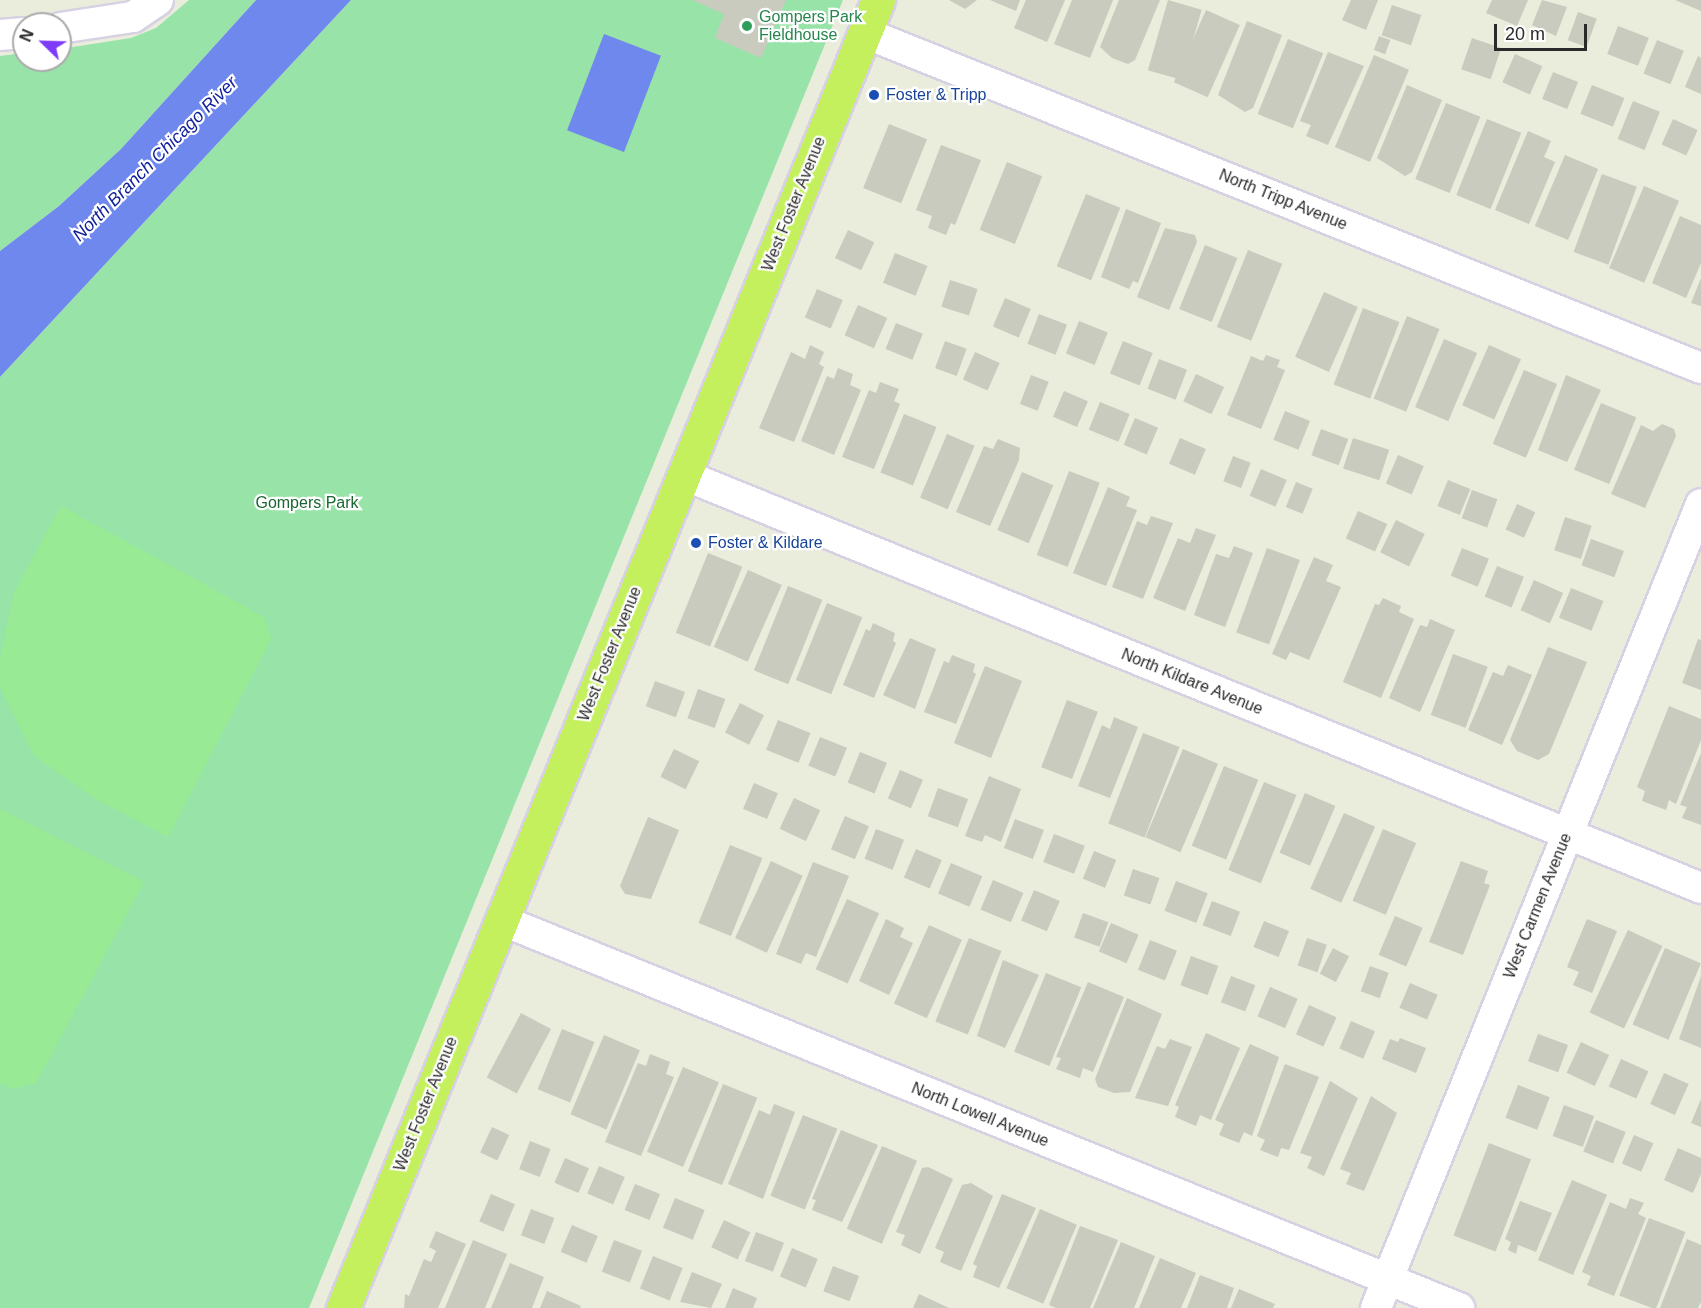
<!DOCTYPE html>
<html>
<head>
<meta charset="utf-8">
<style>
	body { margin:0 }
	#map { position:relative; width:1701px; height:1308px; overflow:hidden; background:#eaecdc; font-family:Helvetica,sans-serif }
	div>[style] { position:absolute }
	.green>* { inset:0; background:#98e3a7 }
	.pitch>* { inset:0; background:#98ea94 }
	.water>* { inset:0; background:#6f88ee; transform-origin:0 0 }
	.building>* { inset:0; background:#c8cbbe; transform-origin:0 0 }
	.roads { filter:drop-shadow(2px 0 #d7d1e3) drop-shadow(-2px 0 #d7d1e3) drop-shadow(0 2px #d7d1e3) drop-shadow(0 -2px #d7d1e3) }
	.minor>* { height:30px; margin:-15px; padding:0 15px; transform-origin:15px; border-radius:15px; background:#fff }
	.major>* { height:33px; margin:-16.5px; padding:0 16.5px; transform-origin:16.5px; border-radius:16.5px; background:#c4f05d }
	.dots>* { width:16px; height:16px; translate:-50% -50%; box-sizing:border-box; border:3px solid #fff; border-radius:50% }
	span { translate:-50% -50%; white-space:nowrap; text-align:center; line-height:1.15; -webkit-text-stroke:4.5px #fff; paint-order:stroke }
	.leisure-label { font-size:16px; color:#27864d }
	.left { translate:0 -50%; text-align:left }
	.transit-label { font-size:16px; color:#164399 }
	.street-label { font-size:16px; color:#2a2a2a }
	.park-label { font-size:16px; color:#1a6733 }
	.water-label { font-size:18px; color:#0e1f9b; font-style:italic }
	.north { position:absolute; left:12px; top:12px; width:60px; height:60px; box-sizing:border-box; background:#fff; border:2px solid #aaa; border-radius:50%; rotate:293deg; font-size:16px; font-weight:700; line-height:24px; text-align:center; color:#2a2a2a }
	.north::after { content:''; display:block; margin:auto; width:21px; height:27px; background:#7e3cf9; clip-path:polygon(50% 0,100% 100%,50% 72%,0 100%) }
	.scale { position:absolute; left:1494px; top:24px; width:93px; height:27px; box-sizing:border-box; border:3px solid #2a2a2a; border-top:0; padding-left:8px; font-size:18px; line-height:21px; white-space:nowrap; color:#2a2a2a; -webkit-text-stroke:4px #fff; paint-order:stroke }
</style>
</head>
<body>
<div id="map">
	<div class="green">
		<i style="clip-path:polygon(189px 0,256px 0,121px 149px,59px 206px,0 251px,0 56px,24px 53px,24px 60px,60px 60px,60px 49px,131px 38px,156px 28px)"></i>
		<i style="clip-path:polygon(351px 0,843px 0,309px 1308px,0 1308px,0 377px)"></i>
	</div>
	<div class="pitch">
		<i style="clip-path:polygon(61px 506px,264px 617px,271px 639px,168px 837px,98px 800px,34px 756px,0 687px,0 659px,14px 593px)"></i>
		<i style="clip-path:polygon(0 809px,144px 882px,36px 1083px,13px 1089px,0 1083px)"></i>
	</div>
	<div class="water">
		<i style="clip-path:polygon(256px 0,351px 0,0 377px,0 251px,59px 206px,121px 149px)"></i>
		<i style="left:604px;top:34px;width:61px;height:103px;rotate:21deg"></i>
	</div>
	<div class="building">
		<i style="clip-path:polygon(692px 0,786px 0,761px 58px,715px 38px,724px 14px)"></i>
		<i style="clip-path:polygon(949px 0,977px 0,965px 9px)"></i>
		<i style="clip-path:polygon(990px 0,1020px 0,1016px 11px)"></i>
		<i style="clip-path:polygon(1026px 0,1065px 0,1047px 42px,1014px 28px)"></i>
		<i style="clip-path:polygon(1072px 0,1113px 0,1090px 58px,1054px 44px)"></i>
		<i style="clip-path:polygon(1119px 0,1160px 0,1135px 60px,1128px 64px,1112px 58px,1100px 47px)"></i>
		<i style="left:1168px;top:0;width:35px;height:73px;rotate:16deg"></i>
		<i style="clip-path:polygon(1351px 0,1378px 0,1366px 30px,1342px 20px)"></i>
		<i style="clip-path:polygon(1492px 0,1528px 0,1517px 26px,1486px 13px)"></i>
		<i style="clip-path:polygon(1542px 0,1567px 7px,1556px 36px,1532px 25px)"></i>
		<i style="clip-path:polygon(1675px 0,1701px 0,1701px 11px)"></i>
		<i style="left:1392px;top:5px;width:31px;height:32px;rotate:19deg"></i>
		<i style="left:1206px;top:10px;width:37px;height:79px;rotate:24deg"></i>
		<i style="left:1578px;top:12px;width:20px;height:30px;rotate:20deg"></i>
		<i style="clip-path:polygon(1247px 21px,1282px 35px,1253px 108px,1245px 112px,1218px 95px)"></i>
		<i style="left:1618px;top:26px;width:33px;height:30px;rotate:21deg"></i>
		<i style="left:1379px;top:36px;width:12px;height:15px;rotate:20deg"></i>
		<i style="left:1472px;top:38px;width:31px;height:33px;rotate:19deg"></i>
		<i style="left:1288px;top:39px;width:38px;height:81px;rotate:22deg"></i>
		<i style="left:1657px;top:40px;width:29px;height:36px;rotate:22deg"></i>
		<i style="clip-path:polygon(1328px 52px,1364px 66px,1328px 145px,1306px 136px,1311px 125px,1300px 121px)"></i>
		<i style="left:1515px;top:54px;width:30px;height:31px;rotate:24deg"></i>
		<i style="left:1374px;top:55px;width:38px;height:100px;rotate:23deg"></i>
		<i style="clip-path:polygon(1698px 56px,1701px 58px,1701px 94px,1685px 87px)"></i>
		<i style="left:1553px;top:72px;width:27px;height:29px;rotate:22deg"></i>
		<i style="clip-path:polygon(1407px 85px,1442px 100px,1412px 172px,1405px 176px,1377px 158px)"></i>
		<i style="left:1592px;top:85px;width:35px;height:31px;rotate:22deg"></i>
		<i style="left:1633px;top:101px;width:29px;height:41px;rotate:22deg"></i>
		<i style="left:1446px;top:103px;width:37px;height:82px;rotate:22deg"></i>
		<i style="left:1487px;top:119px;width:37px;height:82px;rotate:22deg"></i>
		<i style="left:1673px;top:119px;width:27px;height:28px;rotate:24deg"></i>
		<i style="left:889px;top:124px;width:41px;height:69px;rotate:22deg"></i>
		<i style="clip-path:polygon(1528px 131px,1551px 141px,1544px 157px,1555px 162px,1529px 224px,1495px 210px)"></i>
		<i style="clip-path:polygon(941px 145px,981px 160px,955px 225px,951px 223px,946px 235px,928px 228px,932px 216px,916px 210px)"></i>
		<i style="left:1565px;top:155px;width:36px;height:77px;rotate:23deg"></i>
		<i style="left:1007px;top:162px;width:38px;height:73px;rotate:22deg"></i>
		<i style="left:1602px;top:174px;width:37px;height:83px;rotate:20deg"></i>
		<i style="left:1644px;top:186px;width:38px;height:89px;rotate:23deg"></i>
		<i style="left:1086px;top:194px;width:37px;height:78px;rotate:22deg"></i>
		<i style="clip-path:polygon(1126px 209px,1161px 223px,1138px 283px,1133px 281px,1129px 289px,1101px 277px)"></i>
		<i style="clip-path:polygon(1680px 216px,1701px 225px,1701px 263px,1686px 298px,1652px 283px)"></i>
		<i style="clip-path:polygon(1165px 228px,1195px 235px,1197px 242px,1169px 310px,1137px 297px)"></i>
		<i style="left:848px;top:230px;width:29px;height:31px;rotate:25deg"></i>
		<i style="left:1205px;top:245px;width:35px;height:69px;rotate:22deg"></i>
		<i style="left:1248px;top:250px;width:37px;height:83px;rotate:22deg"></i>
		<i style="left:895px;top:253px;width:35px;height:32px;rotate:22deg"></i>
		<i style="clip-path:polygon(1701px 278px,1701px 306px,1691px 303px)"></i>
		<i style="left:950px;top:280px;width:29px;height:28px;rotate:18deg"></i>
		<i style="left:817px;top:289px;width:28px;height:31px;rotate:23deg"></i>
		<i style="left:1324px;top:292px;width:37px;height:71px;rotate:24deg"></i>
		<i style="left:1005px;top:298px;width:28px;height:31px;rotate:23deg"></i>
		<i style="left:858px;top:305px;width:32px;height:33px;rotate:24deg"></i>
		<i style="left:1363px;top:308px;width:39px;height:82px;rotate:21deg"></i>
		<i style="left:1039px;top:314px;width:30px;height:32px;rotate:21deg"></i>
		<i style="left:1407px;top:316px;width:35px;height:89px;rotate:22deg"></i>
		<i style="left:1079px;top:321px;width:31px;height:35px;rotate:22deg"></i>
		<i style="left:896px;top:323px;width:29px;height:28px;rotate:22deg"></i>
		<i style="left:1444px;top:339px;width:36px;height:74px;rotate:23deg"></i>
		<i style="left:945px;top:341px;width:23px;height:29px;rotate:20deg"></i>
		<i style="left:1123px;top:341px;width:32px;height:35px;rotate:22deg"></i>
		<i style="clip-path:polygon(810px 345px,824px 352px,819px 364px,824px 367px,794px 442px,759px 428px,791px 352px,805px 359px)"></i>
		<i style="left:1489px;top:345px;width:35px;height:66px;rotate:24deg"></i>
		<i style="left:975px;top:352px;width:27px;height:30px;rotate:24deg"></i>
		<i style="clip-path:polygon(1266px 355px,1280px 360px,1277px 367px,1285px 370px,1261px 429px,1227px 415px,1251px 356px,1263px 361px)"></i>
		<i style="left:1159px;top:359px;width:30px;height:32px;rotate:21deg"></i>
		<i style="clip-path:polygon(838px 368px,853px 374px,850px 385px,861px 390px,834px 455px,801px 441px,827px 376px,834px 379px)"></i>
		<i style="left:1524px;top:370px;width:36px;height:80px;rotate:23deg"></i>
		<i style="left:1196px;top:374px;width:31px;height:30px;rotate:25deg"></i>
		<i style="left:1031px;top:375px;width:19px;height:31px;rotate:21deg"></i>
		<i style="clip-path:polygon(1566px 375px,1601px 390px,1567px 462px,1538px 450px)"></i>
		<i style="clip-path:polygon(880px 382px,899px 389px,894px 401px,900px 404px,874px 469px,842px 457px,869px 390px,876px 393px)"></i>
		<i style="left:1064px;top:391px;width:26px;height:28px;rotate:23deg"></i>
		<i style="left:1100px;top:402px;width:32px;height:30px;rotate:22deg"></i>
		<i style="left:1601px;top:403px;width:38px;height:72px;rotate:22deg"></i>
		<i style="left:1285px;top:411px;width:27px;height:31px;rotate:22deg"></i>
		<i style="left:904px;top:414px;width:35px;height:63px;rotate:22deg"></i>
		<i style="left:1135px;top:418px;width:25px;height:29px;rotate:23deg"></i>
		<i style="clip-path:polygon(1662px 424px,1674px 429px,1676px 436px,1645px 508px,1611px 494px,1641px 425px,1653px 431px)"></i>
		<i style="left:1321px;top:429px;width:29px;height:28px;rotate:20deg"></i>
		<i style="left:947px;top:434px;width:30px;height:69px;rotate:23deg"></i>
		<i style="left:1180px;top:438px;width:28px;height:28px;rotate:23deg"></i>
		<i style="left:1353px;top:438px;width:38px;height:32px;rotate:18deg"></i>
		<i style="clip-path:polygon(998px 439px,1020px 448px,1019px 460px,990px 526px,956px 512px,984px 446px,993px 449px)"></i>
		<i style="left:1398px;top:455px;width:28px;height:31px;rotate:23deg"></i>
		<i style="left:1233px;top:456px;width:19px;height:27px;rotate:21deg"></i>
		<i style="left:1261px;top:469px;width:28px;height:29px;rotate:23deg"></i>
		<i style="left:1069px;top:471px;width:33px;height:90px;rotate:21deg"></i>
		<i style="left:1022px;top:472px;width:34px;height:63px;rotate:23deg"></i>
		<i style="left:1448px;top:480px;width:24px;height:28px;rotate:22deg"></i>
		<i style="left:1296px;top:482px;width:18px;height:27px;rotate:22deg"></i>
		<i style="clip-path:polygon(1108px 487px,1130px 497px,1126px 506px,1137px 510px,1106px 586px,1073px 573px)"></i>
		<i style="left:1472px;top:490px;width:27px;height:30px;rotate:20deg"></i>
		<i style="left:1517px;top:504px;width:20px;height:28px;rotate:24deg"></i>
		<i style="left:1358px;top:511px;width:32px;height:30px;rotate:24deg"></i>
		<i style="clip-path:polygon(1151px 516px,1173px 523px,1143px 599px,1112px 587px,1137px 521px,1147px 525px)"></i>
		<i style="left:1565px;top:517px;width:28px;height:35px;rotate:18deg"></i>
		<i style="left:1396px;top:520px;width:32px;height:36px;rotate:26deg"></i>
		<i style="clip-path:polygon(1196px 528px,1216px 535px,1185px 611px,1153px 598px,1178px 538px,1190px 543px)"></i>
		<i style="left:1591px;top:539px;width:35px;height:28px;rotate:20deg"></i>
		<i style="clip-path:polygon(1234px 546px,1253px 553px,1225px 627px,1194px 615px,1216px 554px,1229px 558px)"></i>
		<i style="left:1267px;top:548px;width:35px;height:90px;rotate:20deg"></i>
		<i style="left:1462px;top:548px;width:29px;height:30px;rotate:22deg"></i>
		<i style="left:708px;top:553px;width:37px;height:86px;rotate:22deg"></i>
		<i style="clip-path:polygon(1314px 557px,1333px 565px,1326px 581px,1341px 587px,1309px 660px,1290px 652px,1286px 660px,1272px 654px)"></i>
		<i style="left:1497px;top:566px;width:29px;height:33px;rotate:22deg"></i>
		<i style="left:748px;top:570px;width:37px;height:84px;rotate:24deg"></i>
		<i style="left:1534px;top:580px;width:32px;height:33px;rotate:24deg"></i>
		<i style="left:788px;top:586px;width:37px;height:91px;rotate:22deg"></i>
		<i style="left:1571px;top:588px;width:35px;height:32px;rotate:22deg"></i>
		<i style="clip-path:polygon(1383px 598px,1401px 606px,1399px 612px,1414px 619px,1381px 698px,1343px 682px,1375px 604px,1379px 605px)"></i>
		<i style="left:827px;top:603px;width:38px;height:83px;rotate:22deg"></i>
		<i style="clip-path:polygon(1430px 619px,1455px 630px,1420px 712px,1389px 698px,1420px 625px,1427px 627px)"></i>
		<i style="clip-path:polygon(873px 623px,895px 633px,893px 641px,896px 643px,874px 698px,843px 685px,866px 629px,870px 631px)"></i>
		<i style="clip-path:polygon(910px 638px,936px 649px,915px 709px,883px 695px)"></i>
		<i style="clip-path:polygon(1698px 639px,1701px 640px,1701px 690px,1682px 683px)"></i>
		<i style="clip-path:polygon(1548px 647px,1587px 662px,1549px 754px,1538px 760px,1517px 751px,1510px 740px)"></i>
		<i style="left:1453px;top:654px;width:37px;height:65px;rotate:20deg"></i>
		<i style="clip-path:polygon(952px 655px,975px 664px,973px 672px,976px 674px,956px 724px,924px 712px,944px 661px,949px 663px)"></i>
		<i style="clip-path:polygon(1508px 665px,1532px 675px,1502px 745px,1468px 730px,1493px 672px,1503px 676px)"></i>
		<i style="left:985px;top:666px;width:40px;height:83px;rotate:22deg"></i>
		<i style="left:655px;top:681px;width:32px;height:27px;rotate:20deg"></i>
		<i style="left:698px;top:689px;width:29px;height:31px;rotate:20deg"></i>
		<i style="left:1067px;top:700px;width:33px;height:72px;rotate:21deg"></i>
		<i style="left:740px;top:703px;width:27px;height:33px;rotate:27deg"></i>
		<i style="clip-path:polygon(1669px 706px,1701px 719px,1701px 740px,1676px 804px,1669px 800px,1666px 810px,1642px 801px,1645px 791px,1637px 787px)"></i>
		<i style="clip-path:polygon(1114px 717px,1138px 727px,1110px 798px,1078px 786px,1102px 725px,1110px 729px)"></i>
		<i style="left:778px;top:720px;width:35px;height:32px;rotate:22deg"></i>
		<i style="left:1143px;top:733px;width:39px;height:97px;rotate:21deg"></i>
		<i style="left:820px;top:737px;width:29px;height:31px;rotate:22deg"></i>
		<i style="left:674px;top:749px;width:28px;height:31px;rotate:26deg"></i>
		<i style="left:1183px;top:749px;width:38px;height:96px;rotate:23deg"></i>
		<i style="left:860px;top:752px;width:29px;height:33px;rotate:22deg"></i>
		<i style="clip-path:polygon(1701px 753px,1701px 825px,1682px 818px,1687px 807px,1680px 805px)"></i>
		<i style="left:1224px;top:766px;width:37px;height:86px;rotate:22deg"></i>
		<i style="left:900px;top:770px;width:25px;height:31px;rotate:23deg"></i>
		<i style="clip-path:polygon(989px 776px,1021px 789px,1001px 842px,985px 835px,982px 842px,965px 836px)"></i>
		<i style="left:1264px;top:782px;width:35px;height:95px;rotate:22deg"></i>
		<i style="left:754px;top:783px;width:26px;height:28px;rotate:23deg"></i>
		<i style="left:938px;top:788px;width:32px;height:30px;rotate:20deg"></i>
		<i style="left:1305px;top:793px;width:33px;height:65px;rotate:23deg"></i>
		<i style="left:794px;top:798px;width:29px;height:34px;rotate:25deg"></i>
		<i style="left:1344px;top:813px;width:34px;height:83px;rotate:24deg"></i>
		<i style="left:845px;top:816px;width:26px;height:36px;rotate:23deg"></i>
		<i style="clip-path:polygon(648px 817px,679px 830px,651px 899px,625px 894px,620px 886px)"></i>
		<i style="left:1015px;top:819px;width:31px;height:31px;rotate:21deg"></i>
		<i style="left:876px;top:829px;width:30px;height:32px;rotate:21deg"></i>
		<i style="left:1383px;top:829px;width:36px;height:78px;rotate:23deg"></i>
		<i style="left:1054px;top:834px;width:33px;height:30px;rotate:21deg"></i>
		<i style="left:730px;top:845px;width:35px;height:84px;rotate:22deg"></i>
		<i style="left:916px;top:849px;width:28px;height:31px;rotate:23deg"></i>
		<i style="left:1094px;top:851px;width:24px;height:30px;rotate:22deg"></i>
		<i style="left:771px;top:861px;width:35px;height:85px;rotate:25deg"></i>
		<i style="clip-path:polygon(1461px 861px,1488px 871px,1484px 883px,1490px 885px,1463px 955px,1429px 942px)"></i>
		<i style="clip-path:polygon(813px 862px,849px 876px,816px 957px,806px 953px,801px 964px,776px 954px)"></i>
		<i style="left:951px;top:863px;width:34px;height:33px;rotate:23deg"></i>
		<i style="left:1133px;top:869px;width:28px;height:28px;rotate:19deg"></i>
		<i style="left:993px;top:880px;width:33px;height:32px;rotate:23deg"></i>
		<i style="left:1176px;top:881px;width:34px;height:32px;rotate:21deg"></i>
		<i style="left:1034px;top:890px;width:28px;height:33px;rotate:23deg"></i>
		<i style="left:847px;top:899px;width:35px;height:77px;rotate:24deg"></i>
		<i style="left:1212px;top:901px;width:30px;height:26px;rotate:21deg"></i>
		<i style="left:1083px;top:913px;width:27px;height:26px;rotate:20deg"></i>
		<i style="left:1395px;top:916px;width:30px;height:42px;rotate:23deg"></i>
		<i style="clip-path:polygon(886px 919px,904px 928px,900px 937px,913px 943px,889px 995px,859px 981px)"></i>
		<i style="clip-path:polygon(1587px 919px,1617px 931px,1592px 993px,1573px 985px,1579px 972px,1567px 967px)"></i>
		<i style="left:1264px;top:921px;width:27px;height:28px;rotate:22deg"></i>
		<i style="left:1111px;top:923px;width:30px;height:31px;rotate:23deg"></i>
		<i style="left:929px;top:925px;width:36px;height:86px;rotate:24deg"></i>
		<i style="left:1628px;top:930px;width:38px;height:91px;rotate:25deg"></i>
		<i style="left:969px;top:938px;width:35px;height:90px;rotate:22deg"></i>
		<i style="left:1307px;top:938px;width:21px;height:29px;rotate:19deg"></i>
		<i style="left:1150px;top:940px;width:29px;height:32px;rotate:22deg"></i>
		<i style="left:1333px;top:948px;width:18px;height:29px;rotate:27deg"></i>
		<i style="left:1665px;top:948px;width:39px;height:83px;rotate:23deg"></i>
		<i style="left:1191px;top:956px;width:29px;height:31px;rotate:20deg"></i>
		<i style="clip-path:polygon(1003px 960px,1039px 975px,1005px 1048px,977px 1036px)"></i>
		<i style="left:1370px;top:966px;width:20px;height:27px;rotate:20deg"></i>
		<i style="left:1046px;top:973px;width:38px;height:85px;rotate:22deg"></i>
		<i style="left:1231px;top:976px;width:26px;height:28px;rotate:21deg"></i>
		<i style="clip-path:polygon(1701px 976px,1701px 1048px,1679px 1039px)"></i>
		<i style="clip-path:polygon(1088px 982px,1124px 997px,1093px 1072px,1083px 1068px,1080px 1078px,1056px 1069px,1061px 1058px,1056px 1057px)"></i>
		<i style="left:1410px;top:983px;width:30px;height:27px;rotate:23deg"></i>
		<i style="left:1270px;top:987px;width:30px;height:32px;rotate:23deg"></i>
		<i style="clip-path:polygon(1127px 998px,1162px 1014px,1130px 1092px,1114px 1093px,1098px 1087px,1095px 1079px)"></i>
		<i style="left:1309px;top:1005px;width:30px;height:32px;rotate:24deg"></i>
		<i style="left:521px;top:1013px;width:34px;height:73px;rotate:28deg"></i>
		<i style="left:1351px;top:1021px;width:26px;height:30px;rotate:23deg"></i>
		<i style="left:562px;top:1029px;width:35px;height:65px;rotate:22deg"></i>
		<i style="clip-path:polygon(1206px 1033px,1240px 1048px,1211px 1120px,1200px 1115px,1196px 1126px,1175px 1117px,1179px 1107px,1175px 1105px)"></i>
		<i style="left:1538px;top:1034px;width:32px;height:29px;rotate:20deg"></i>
		<i style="left:604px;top:1035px;width:39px;height:86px;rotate:23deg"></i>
		<i style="clip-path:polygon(1400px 1038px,1426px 1048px,1416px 1073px,1382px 1059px,1390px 1039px,1398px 1042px)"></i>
		<i style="clip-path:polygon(1170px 1039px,1192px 1047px,1168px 1106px,1135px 1098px,1157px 1046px,1165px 1049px)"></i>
		<i style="left:1581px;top:1042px;width:31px;height:34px;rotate:25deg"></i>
		<i style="clip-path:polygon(1250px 1044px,1279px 1057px,1252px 1136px,1244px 1132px,1239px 1143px,1219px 1135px,1224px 1124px,1215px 1120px)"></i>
		<i style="clip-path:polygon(650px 1054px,670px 1062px,666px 1074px,674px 1077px,641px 1156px,605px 1142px,638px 1063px,646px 1066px)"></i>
		<i style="left:1621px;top:1059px;width:30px;height:30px;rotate:24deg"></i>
		<i style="clip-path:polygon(1285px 1064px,1319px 1077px,1289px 1150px,1281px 1148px,1278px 1157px,1260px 1150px,1265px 1140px,1257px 1136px)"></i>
		<i style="left:683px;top:1067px;width:39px;height:92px;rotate:23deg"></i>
		<i style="left:1664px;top:1073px;width:27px;height:34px;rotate:24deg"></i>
		<i style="clip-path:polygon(1330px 1081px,1358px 1098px,1324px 1176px,1307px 1168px,1312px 1157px,1300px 1153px)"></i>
		<i style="left:723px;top:1084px;width:37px;height:94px;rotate:22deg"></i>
		<i style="left:1518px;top:1085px;width:34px;height:35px;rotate:21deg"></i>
		<i style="clip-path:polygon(1371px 1096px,1397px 1113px,1364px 1191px,1346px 1184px,1351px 1173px,1340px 1169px)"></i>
		<i style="clip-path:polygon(1701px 1099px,1701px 1127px,1691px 1123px)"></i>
		<i style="clip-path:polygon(774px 1104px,795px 1112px,763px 1199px,728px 1184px,759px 1110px,770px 1115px)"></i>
		<i style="left:1564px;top:1105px;width:32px;height:33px;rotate:20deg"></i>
		<i style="left:803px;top:1115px;width:37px;height:87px;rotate:22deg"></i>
		<i style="left:1596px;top:1120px;width:32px;height:34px;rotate:22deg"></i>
		<i style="left:492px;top:1127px;width:19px;height:28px;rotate:25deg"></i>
		<i style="clip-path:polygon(841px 1130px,878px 1145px,842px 1222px,812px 1210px,816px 1200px,812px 1199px)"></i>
		<i style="left:1634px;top:1135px;width:21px;height:31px;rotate:23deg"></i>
		<i style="left:530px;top:1141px;width:22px;height:30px;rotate:21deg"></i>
		<i style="left:1489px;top:1143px;width:45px;height:99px;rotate:21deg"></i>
		<i style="left:882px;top:1146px;width:38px;height:90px;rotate:23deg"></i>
		<i style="clip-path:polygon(1678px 1148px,1701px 1158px,1701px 1174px,1693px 1193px,1664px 1180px)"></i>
		<i style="left:565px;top:1158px;width:26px;height:27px;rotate:23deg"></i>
		<i style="left:599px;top:1166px;width:28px;height:30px;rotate:23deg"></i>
		<i style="clip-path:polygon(928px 1167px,953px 1179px,920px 1254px,901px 1245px,905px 1235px,896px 1232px,922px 1168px)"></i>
		<i style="left:1572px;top:1180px;width:38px;height:87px;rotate:23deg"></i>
		<i style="clip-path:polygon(971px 1183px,993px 1196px,961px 1271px,940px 1262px,944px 1252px,935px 1248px,962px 1185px)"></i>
		<i style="left:635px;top:1184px;width:27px;height:28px;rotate:22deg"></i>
		<i style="left:491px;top:1194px;width:26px;height:30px;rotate:23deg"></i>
		<i style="clip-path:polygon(1002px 1194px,1036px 1208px,999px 1288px,973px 1277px,977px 1266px,973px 1264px)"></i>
		<i style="left:675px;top:1198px;width:32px;height:32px;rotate:22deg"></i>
		<i style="clip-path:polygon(1630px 1198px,1644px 1203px,1638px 1214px,1646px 1218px,1614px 1296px,1587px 1285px,1591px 1276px,1582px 1272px,1610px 1202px,1626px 1209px)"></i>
		<i style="clip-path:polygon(1520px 1201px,1552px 1213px,1536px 1252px,1518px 1245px,1516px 1254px,1508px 1250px,1511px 1242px,1505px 1239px)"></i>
		<i style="left:531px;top:1209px;width:25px;height:28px;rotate:21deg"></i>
		<i style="left:1040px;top:1209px;width:40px;height:86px;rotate:23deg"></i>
		<i style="left:1649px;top:1218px;width:39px;height:83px;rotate:21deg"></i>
		<i style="left:724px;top:1220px;width:29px;height:30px;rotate:25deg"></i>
		<i style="left:572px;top:1225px;width:28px;height:29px;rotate:23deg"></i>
		<i style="clip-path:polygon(1080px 1226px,1118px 1240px,1090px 1308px,1056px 1308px,1049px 1305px)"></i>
		<i style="clip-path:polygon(436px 1231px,466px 1244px,438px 1308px,404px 1308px,405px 1294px,409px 1296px,424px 1259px,431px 1262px,436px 1251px,429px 1247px)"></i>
		<i style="left:756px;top:1232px;width:30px;height:31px;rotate:21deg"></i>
		<i style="clip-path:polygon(1687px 1239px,1701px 1245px,1701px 1302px,1698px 1308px,1660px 1308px)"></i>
		<i style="clip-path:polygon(473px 1240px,507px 1254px,485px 1308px,445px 1308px)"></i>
		<i style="left:614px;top:1240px;width:30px;height:34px;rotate:21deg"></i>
		<i style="clip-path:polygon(1121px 1242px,1155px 1256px,1134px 1308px,1093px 1308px)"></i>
		<i style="left:792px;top:1248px;width:28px;height:31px;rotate:23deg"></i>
		<i style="left:653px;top:1256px;width:32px;height:35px;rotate:22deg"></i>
		<i style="clip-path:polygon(1160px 1258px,1196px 1273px,1181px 1308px,1139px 1308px)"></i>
		<i style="clip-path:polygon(510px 1263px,544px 1277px,532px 1308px,491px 1308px)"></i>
		<i style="left:833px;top:1266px;width:28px;height:27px;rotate:21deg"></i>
		<i style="clip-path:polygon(692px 1272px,722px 1284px,711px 1308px,680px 1302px)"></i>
		<i style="clip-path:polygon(1200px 1275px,1234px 1288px,1227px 1308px,1187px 1308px)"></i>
		<i style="clip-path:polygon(733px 1288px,757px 1298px,753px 1308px,725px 1308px)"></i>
		<i style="clip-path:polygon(1239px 1289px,1275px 1304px,1273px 1308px,1231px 1308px)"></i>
		<i style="clip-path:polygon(547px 1291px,581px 1306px,580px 1308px,540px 1308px)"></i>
		<i style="clip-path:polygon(919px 1294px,949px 1308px,913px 1308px)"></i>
	</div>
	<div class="roads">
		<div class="minor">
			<i style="left:60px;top:28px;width:74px;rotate:-8.6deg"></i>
			<i style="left:133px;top:17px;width:30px;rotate:-34deg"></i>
			<i style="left:865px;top:33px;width:901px;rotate:21.84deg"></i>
			<i style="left:0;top:35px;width:24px;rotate:-5deg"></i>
			<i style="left:684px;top:475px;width:1098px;rotate:22.1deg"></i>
			<i style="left:501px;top:920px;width:1034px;rotate:22.05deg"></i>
			<i style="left:1376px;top:1308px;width:867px;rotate:-67.99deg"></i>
		</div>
		<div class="major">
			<i style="left:343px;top:1308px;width:1413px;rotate:-67.75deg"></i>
		</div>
	</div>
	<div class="dots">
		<i style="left:747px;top:26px;background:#2e9e5b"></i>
		<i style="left:874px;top:95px;background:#1a4fb4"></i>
		<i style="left:696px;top:543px;background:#1a4fb4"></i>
	</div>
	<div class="leisure-label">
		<span class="left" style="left:759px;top:26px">Gompers Park<br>Fieldhouse</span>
	</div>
	<div class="transit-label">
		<span class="left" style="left:886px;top:95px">Foster &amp; Tripp</span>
		<span class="left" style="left:708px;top:543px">Foster &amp; Kildare</span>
	</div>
	<div class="street-label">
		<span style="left:1283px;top:200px;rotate:22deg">North Tripp Avenue</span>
		<span style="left:794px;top:204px;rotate:-68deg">West Foster Avenue</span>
		<span style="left:610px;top:654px;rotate:-68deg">West Foster Avenue</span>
		<span style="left:1192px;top:682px;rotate:22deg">North Kildare Avenue</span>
		<span style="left:1538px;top:906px;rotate:-68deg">West Carmen Avenue</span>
		<span style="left:426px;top:1104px;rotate:-68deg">West Foster Avenue</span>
		<span style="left:980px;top:1115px;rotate:22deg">North Lowell Avenue</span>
	</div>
	<div class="park-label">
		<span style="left:307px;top:503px">Gompers Park</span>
	</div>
	<div class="water-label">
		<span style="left:155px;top:159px;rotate:-45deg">North Branch Chicago River</span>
	</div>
	<div class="north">N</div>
	<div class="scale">20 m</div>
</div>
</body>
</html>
